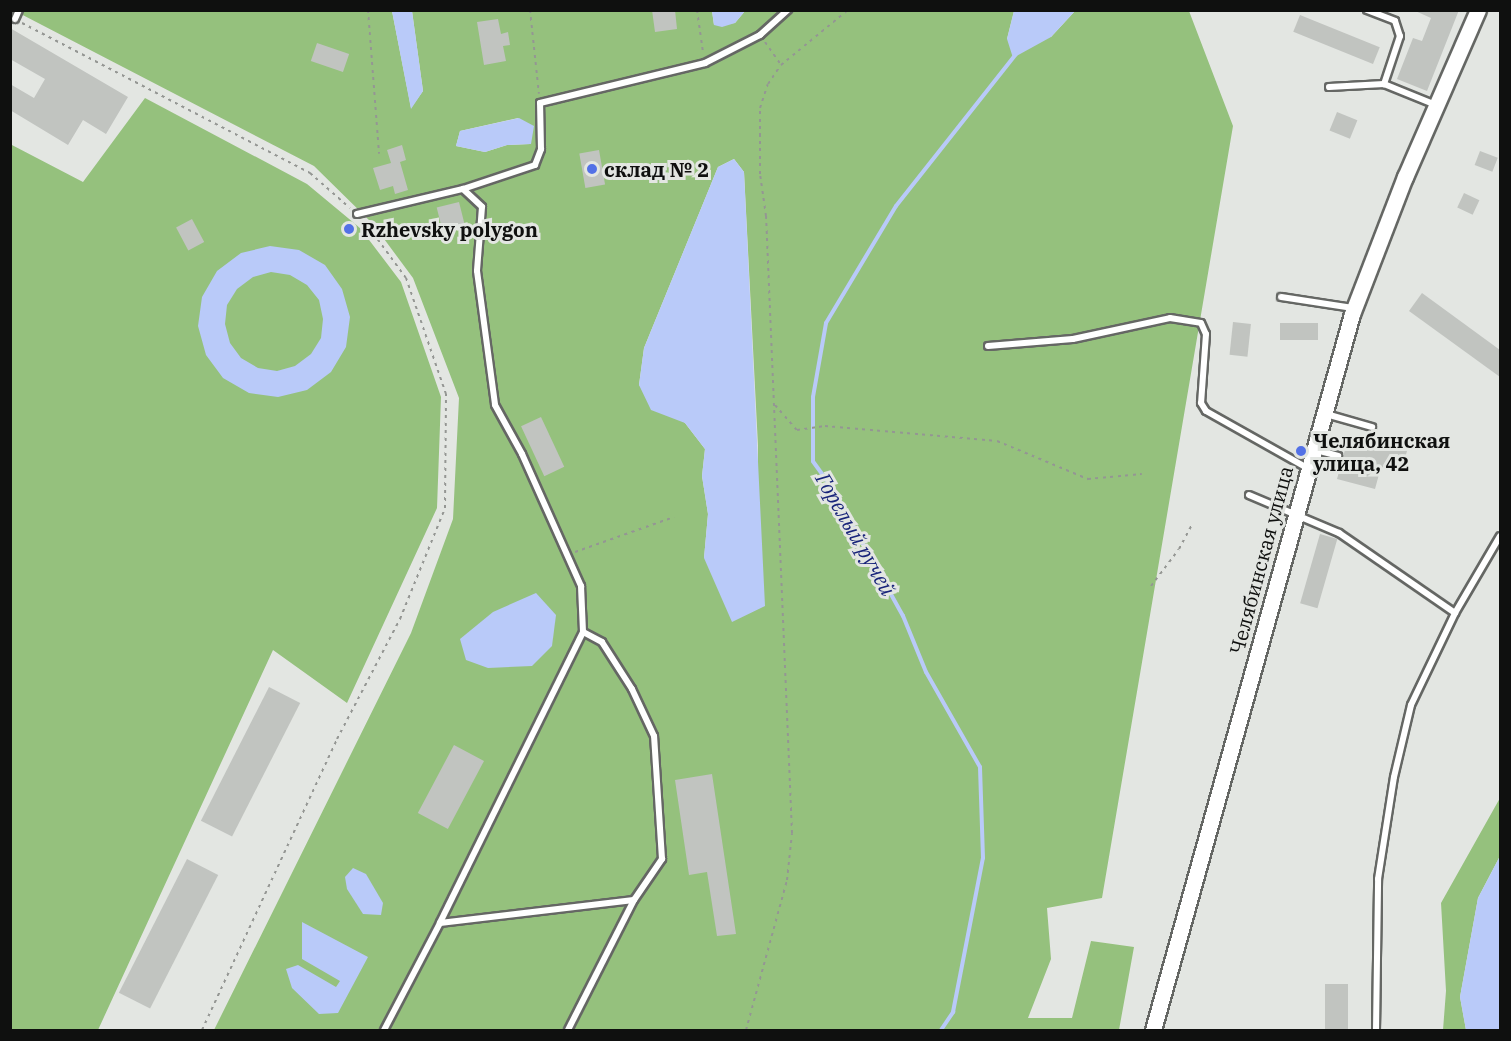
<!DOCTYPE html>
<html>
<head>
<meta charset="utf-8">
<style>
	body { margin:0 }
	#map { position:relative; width:1511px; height:1041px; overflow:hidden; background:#e3e6e2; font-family:"IBM Plex Serif",serif }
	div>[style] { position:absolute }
	.green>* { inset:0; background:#95c17d }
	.water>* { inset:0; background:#b9caf9 }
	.stream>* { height:4px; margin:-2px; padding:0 2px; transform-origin:2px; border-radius:2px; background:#b9caf9 }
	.building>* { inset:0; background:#c1c4c0; transform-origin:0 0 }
	.path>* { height:2px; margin-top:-1px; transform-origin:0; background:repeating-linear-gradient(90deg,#949693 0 3px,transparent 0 7.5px) }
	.roads { filter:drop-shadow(2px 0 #656764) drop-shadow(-2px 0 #656764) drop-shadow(0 2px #656764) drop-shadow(0 -2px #656764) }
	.service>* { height:6px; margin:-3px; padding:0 3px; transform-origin:3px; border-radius:3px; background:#fff }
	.tertiary>* { height:15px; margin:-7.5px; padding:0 7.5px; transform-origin:7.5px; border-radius:7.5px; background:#fff }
	.dots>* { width:16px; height:16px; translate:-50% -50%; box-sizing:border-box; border:3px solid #e3e6e2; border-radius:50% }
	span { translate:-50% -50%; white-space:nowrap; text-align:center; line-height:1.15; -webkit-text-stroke:6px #e3e6e2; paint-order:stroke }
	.poi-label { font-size:20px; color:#0f100f; font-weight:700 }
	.left { translate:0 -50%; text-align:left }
	.street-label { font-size:20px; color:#0f100f }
	.water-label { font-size:21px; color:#18247a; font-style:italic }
	.frame { position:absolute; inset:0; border:12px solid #0f100f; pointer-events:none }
</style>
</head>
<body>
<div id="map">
	<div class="green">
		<i style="clip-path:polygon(evenodd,15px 11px,392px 11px,411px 108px,423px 91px,412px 11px,712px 11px,714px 25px,735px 23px,745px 11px,1014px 11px,1007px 39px,1051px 37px,1075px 11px,1189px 11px,1233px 126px,1102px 898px,1047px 908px,1051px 959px,1028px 1018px,1072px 1018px,1091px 941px,1134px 947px,1119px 1030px,214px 1030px,411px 633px,453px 519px,459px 398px,413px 278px,373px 224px,314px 166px,15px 11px,518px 118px,530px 144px,507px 145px,485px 152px,456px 146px,460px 131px,518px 118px,15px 11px,734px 159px,744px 172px,758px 446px,758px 508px,704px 558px,708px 514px,702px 476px,705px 449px,685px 423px,639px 385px,644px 348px,718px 167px,734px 159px)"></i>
		<i style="clip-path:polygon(145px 98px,307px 184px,360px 228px,401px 282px,441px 397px,437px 508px,347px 703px,273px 650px,98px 1030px,11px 1030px,10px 144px,83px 182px)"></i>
		<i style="clip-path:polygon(1500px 798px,1500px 856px,1478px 898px,1460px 997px,1466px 1030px,1443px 1030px,1446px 991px,1441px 903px)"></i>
	</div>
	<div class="water">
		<i style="clip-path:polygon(392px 11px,412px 11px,423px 91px,411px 109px)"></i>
		<i style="clip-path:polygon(712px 11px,712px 10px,745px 11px,735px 23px,722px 27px,714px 25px)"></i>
		<i style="clip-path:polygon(1014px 11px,1014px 10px,1075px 11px,1051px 37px,1013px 58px,1007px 39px)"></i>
		<i style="clip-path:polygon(519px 118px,534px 126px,531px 144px,507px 145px,485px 152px,456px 146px,460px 131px)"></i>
		<i style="clip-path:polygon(734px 159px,744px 172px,765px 606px,732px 622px,704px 558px,708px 514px,702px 476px,705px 449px,685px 423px,651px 410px,639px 385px,644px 348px,718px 167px)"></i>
		<i style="clip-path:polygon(evenodd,270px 246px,299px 250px,325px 265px,342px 289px,350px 317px,346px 347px,331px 372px,307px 390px,278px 397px,249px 393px,223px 378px,206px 355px,198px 326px,202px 297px,217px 271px,241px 253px,270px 246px,271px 272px,290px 275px,307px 285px,319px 300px,323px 319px,321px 338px,311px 354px,295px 366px,277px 371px,258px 368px,241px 358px,230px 343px,225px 324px,227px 305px,237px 289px,253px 277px,271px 272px)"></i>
		<i style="clip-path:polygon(536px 593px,556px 615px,552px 646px,532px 666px,488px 668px,466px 660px,460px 639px,493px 612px)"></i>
		<i style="clip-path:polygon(1500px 856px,1500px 1030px,1466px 1030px,1460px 997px,1478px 898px)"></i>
		<i style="clip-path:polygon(353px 868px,366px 874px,383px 903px,381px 915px,363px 914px,347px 889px,345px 877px)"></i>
		<i style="clip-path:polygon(302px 922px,368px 957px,338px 1013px,319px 1014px,292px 988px,286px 969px,298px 965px,336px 987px,340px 981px,302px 959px)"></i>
	</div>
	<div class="stream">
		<i style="left:941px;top:1030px;width:22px;rotate:-56deg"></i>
		<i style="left:953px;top:1012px;width:157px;rotate:-79deg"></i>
		<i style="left:983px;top:858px;width:91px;rotate:-91.9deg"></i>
		<i style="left:980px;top:767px;width:109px;rotate:-119.6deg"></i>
		<i style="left:926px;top:672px;width:61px;rotate:-112.3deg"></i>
		<i style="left:903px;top:616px;width:145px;rotate:-118.9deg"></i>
		<i style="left:833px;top:489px;width:34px;rotate:-126deg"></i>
		<i style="left:813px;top:461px;width:64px;rotate:-90deg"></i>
		<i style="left:813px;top:397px;width:75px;rotate:-80deg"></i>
		<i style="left:826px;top:323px;width:136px;rotate:-59.1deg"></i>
		<i style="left:896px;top:206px;width:194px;rotate:-51.7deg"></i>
	</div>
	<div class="building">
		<i style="clip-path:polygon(652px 10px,675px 10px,677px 29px,655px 32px)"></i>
		<i style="clip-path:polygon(1413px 10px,1459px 10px,1427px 91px,1397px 79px,1413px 38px,1422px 41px,1431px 18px)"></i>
		<i style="left:1300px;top:15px;width:86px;height:18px;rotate:22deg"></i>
		<i style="clip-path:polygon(498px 19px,501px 34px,508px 32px,510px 45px,503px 46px,506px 61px,484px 65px,477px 22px)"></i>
		<i style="clip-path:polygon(10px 28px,128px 97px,106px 134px,83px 120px,68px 145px,10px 110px,10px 84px,34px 98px,45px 79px,10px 59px)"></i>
		<i style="left:317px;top:43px;width:34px;height:19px;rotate:19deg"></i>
		<i style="left:1337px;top:112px;width:22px;height:20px;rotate:22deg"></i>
		<i style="clip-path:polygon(402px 145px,406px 160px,400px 162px,408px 190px,395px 194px,393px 186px,380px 190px,373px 168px,391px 163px,387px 150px)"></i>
		<i style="left:599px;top:150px;width:35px;height:20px;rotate:80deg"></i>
		<i style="left:1480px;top:151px;width:19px;height:15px;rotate:21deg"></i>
		<i style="left:1464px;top:193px;width:17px;height:16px;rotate:25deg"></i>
		<i style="left:459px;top:202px;width:25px;height:23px;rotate:76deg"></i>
		<i style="left:192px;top:219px;width:26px;height:18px;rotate:62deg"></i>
		<i style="clip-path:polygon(1422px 293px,1500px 350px,1500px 377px,1409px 311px)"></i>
		<i style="left:1233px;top:322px;width:18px;height:33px;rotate:6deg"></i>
		<i style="left:1280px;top:323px;width:38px;height:17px"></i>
		<i style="left:541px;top:417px;width:55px;height:22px;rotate:65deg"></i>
		<i style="clip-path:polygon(1349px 435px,1407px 451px,1401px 472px,1381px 467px,1375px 489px,1337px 479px)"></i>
		<i style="left:1320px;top:534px;width:18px;height:72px;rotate:16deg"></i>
		<i style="left:269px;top:687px;width:35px;height:150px;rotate:27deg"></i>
		<i style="left:454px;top:745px;width:34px;height:77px;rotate:28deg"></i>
		<i style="clip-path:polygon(712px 774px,736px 934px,717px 936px,707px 872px,689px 875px,675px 780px)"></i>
		<i style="left:187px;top:859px;width:35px;height:150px;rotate:27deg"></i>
		<i style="left:1325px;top:984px;width:23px;height:46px"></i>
	</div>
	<div class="path">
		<i style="left:368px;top:10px;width:144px;rotate:85.6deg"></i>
		<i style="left:530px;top:10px;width:84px;rotate:83.9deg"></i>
		<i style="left:697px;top:10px;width:42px;rotate:81.9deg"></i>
		<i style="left:22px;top:23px;width:325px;rotate:27.5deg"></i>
		<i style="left:310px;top:173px;width:53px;rotate:41.2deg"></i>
		<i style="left:765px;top:42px;width:28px;rotate:55deg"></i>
		<i style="left:775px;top:405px;width:33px;rotate:49deg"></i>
		<i style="left:797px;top:430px;width:28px;rotate:-8deg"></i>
		<i style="left:825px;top:426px;width:173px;rotate:5deg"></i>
		<i style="left:997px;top:441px;width:99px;rotate:22.7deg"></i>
		<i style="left:1088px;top:479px;width:54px;rotate:-5.3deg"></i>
		<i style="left:575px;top:552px;width:105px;rotate:-19.5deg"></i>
		<i style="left:1151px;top:586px;width:46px;rotate:-52.9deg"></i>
		<i style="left:1179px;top:549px;width:26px;rotate:-62deg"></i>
		<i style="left:202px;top:1030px;width:321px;rotate:-65.1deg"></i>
		<i style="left:337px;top:739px;width:136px;rotate:-62.3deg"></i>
		<i style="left:400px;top:619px;width:120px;rotate:-67.9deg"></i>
		<i style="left:445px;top:508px;width:114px;rotate:-89.5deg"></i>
		<i style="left:446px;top:394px;width:123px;rotate:-109deg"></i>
		<i style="left:406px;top:278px;width:69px;rotate:-126.2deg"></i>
		<i style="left:746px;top:1030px;width:156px;rotate:-74.7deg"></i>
		<i style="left:787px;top:880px;width:47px;rotate:-83.9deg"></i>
		<i style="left:792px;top:833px;width:618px;rotate:-92.41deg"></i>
		<i style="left:766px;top:216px;width:42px;rotate:-98.1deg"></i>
		<i style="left:760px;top:174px;width:66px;rotate:-90deg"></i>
		<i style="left:760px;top:108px;width:25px;rotate:-72deg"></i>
		<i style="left:768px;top:84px;width:23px;rotate:-56deg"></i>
		<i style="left:781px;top:65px;width:87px;rotate:-39.4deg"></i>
	</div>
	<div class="roads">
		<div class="service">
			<i style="left:1367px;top:10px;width:30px;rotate:21deg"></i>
			<i style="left:1395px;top:21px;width:16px;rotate:72deg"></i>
			<i style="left:1400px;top:36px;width:51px;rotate:108.4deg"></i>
			<i style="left:15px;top:19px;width:10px;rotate:-66deg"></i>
			<i style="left:1329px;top:87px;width:55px;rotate:-3.1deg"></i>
			<i style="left:1384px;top:84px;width:56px;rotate:22deg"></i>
			<i style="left:463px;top:189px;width:76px;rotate:-18.4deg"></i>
			<i style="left:535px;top:165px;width:17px;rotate:-69deg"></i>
			<i style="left:541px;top:149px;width:46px;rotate:-91.2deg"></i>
			<i style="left:540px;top:103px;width:170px;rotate:-13.6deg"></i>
			<i style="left:705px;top:63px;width:62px;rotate:-27deg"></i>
			<i style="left:760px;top:35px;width:38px;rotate:-42deg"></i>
			<i style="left:357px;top:214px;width:109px;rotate:-13.3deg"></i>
			<i style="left:463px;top:189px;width:26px;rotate:43deg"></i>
			<i style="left:482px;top:207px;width:64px;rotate:94.5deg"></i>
			<i style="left:477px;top:271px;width:135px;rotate:82.3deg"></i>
			<i style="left:495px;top:405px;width:56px;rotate:61.1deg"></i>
			<i style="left:522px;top:454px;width:145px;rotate:65.9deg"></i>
			<i style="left:581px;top:586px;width:46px;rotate:87.5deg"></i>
			<i style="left:583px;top:632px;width:324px;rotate:116.2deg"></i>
			<i style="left:440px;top:923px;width:121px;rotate:117.6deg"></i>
			<i style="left:1281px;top:297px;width:73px;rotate:8.7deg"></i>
			<i style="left:988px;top:346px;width:85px;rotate:-4.7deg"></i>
			<i style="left:1073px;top:339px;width:99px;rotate:-12.2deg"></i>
			<i style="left:1170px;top:318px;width:31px;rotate:9deg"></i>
			<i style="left:1201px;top:323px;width:12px;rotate:66deg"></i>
			<i style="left:1206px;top:334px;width:69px;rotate:94.1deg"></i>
			<i style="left:1201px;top:403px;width:9px;rotate:58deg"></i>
			<i style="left:1206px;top:411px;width:116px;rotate:29.4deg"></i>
			<i style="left:1326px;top:414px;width:48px;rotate:15.8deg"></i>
			<i style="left:1316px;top:450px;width:23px;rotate:15deg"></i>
			<i style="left:1249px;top:495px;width:98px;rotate:22.9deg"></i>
			<i style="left:1339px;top:533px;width:141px;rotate:34.6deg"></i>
			<i style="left:440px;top:923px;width:195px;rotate:-6.8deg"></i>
			<i style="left:634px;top:900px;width:50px;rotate:-55.7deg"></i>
			<i style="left:662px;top:859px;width:123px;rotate:-93.7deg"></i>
			<i style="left:654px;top:736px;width:52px;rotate:-115.1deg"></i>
			<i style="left:632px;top:689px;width:56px;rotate:-122.6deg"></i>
			<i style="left:602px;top:642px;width:21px;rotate:-152deg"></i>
			<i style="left:568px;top:1030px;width:146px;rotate:-63.1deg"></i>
			<i style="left:1376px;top:1030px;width:151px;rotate:-89.2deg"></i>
			<i style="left:1378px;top:879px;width:103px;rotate:-81.1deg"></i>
			<i style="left:1394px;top:777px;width:74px;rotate:-76.7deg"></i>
			<i style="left:1411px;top:705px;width:102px;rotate:-64.4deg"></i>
			<i style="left:1455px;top:613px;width:89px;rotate:-59.7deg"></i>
		</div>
		<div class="tertiary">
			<i style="left:1153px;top:1030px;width:743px;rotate:-74.47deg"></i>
			<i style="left:1352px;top:314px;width:147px;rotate:-68.9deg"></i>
			<i style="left:1405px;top:177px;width:182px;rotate:-66.4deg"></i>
		</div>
	</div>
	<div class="dots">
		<i style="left:592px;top:169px;background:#5371e6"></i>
		<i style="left:349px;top:229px;background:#5371e6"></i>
		<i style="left:1301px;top:451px;background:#5371e6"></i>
	</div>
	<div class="poi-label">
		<span class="left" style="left:604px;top:169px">склад № 2</span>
		<span class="left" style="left:361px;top:229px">Rzhevsky polygon</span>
		<span class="left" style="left:1313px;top:452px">Челябинская<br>улица, 42</span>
	</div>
	<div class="street-label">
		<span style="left:1261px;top:560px;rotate:-75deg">Челябинская улица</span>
	</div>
	<div class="water-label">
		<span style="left:856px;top:534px;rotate:60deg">Горелый ручей</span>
	</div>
	<div class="frame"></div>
</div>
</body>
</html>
